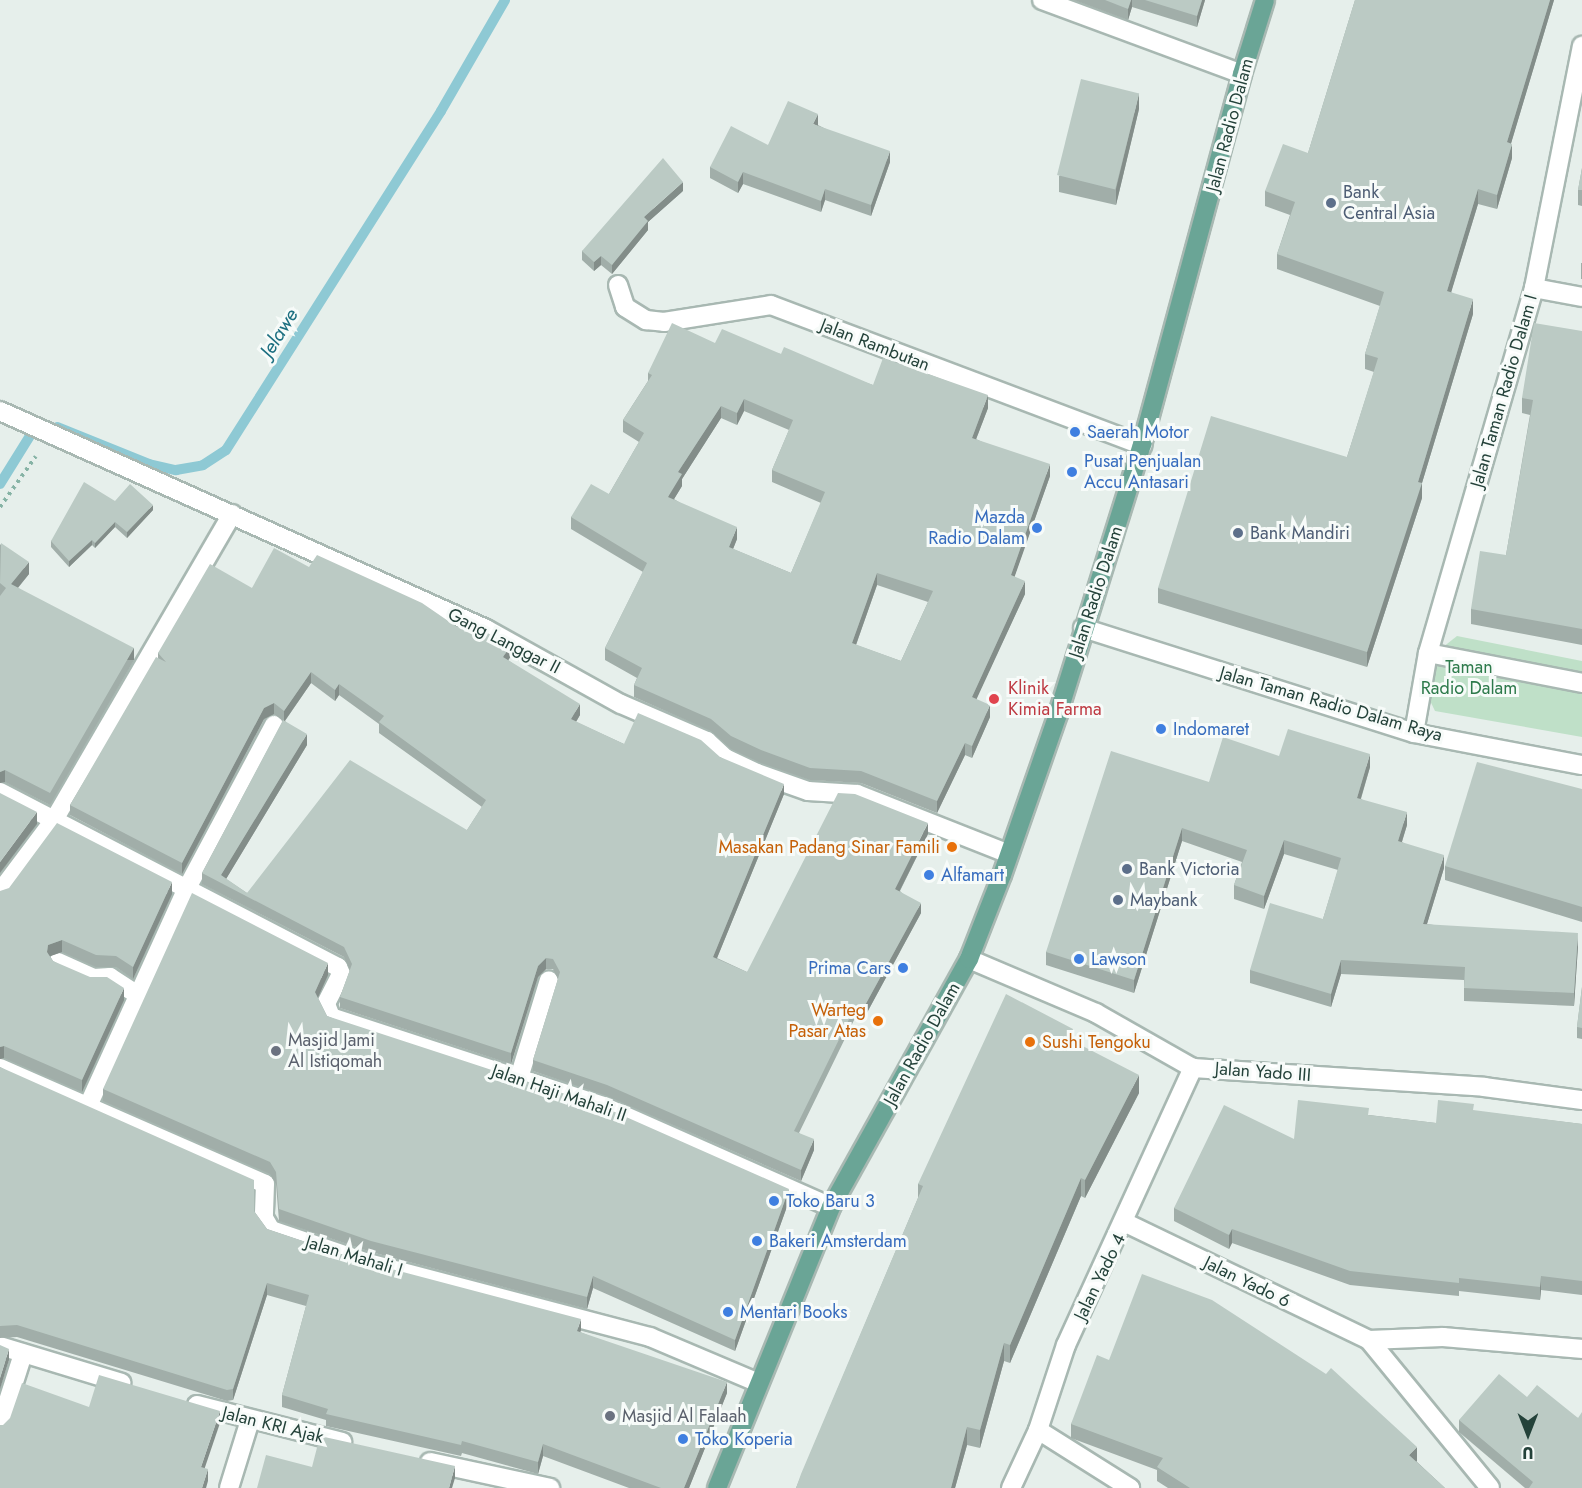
<!DOCTYPE html>
<html>
<head>
<meta charset="utf-8">
<style>
	body { margin:0 }
	#map { position:relative; width:1582px; height:1488px; overflow:hidden; background:#e6efeb; font-family:Jost,sans-serif }
	div>[style] { position:absolute }
	.green>* { inset:0; background:#bfe0c8 }
	.stream>* { height:10px; margin:-5px; padding:0 5px; transform-origin:5px; border-radius:5px; background:#8ec9d4 }
	.path>* { height:4px; margin-top:-2px; transform-origin:0; background:repeating-linear-gradient(90deg,#86b3a5 0 3px,transparent 0 7.5px) }
	.roads { filter:drop-shadow(2px 0 #a8b8b2) drop-shadow(-2px 0 #a8b8b2) drop-shadow(0 2px #a8b8b2) drop-shadow(0 -2px #a8b8b2) }
	.minor>* { height:18px; margin:-9px; padding:0 9px; transform-origin:9px; border-radius:9px; background:#fff }
	.major>* { height:18px; margin:-9px; padding:0 9px; transform-origin:9px; border-radius:9px; background:#6aa596 }
	.wall>* { inset:0; background:#a1aea9; transform-origin:0 0 }
	.shaded-wall>* { inset:0; background:#838d89; transform-origin:0 0 }
	.building>* { inset:0; background:#bbcac4; transform-origin:0 0 }
	.dots>* { width:16px; height:16px; translate:-50% -50%; box-sizing:border-box; border:3px solid #f7fbf9; border-radius:50% }
	span { translate:-50% -50%; white-space:nowrap; text-align:center; line-height:1.15; -webkit-text-stroke:6px #f7fbf9; paint-order:stroke }
	.street-label { font-size:18px; color:#24423a }
	.service-label { font-size:18px; color:#4e5e75 }
	.left { translate:0 -50%; text-align:left }
	.shop-label { font-size:18px; color:#366cbe }
	.right { translate:-100% -50%; text-align:right }
	.park-label { font-size:18px; color:#2d7a4b }
	.health-label { font-size:18px; color:#be3a42 }
	.food-label { font-size:18px; color:#c56008 }
	.worship-label { font-size:18px; color:#5b616d }
	.water-label { font-size:20px; color:#1c6f80; font-style:italic }
	.north { position:absolute; left:1498px; top:1404px; width:60px; height:60px; -webkit-text-stroke:4px #f7fbf9; paint-order:stroke; rotate:180deg; font-size:16px; font-weight:700; line-height:24px; text-align:center; color:#24423a }
	.north::after { content:''; display:block; margin:auto; width:21px; height:27px; background:#24423a; clip-path:polygon(50% 0,100% 100%,50% 72%,0 100%) }
</style>
</head>
<body>
<div id="map">
	<div class="green">
		<i style="clip-path:polygon(1457px 636px,1582px 661px,1582px 737px,1435px 711px,1423px 686px,1433px 655px)"></i>
	</div>
	<div class="stream">
		<i style="left:57px;top:427px;width:99px;rotate:21.9deg"></i>
		<i style="left:149px;top:464px;width:28px;rotate:13deg"></i>
		<i style="left:176px;top:470px;width:27px;rotate:-10deg"></i>
		<i style="left:203px;top:465px;width:27px;rotate:-33deg"></i>
		<i style="left:226px;top:450px;width:401px;rotate:-57.6deg"></i>
		<i style="left:441px;top:111px;width:128px;rotate:-60deg"></i>
		<i style="left:0;top:484px;width:72px;rotate:-58.1deg"></i>
	</div>
	<div class="path">
		<i style="left:0;top:507px;width:62px;rotate:-54.8deg"></i>
	</div>
	<div class="roads">
		<div class="minor">
			<i style="left:1042px;top:0;width:213px;rotate:20.3deg"></i>
			<i style="left:618px;top:285px;width:23px;rotate:72deg"></i>
			<i style="left:625px;top:307px;width:25px;rotate:32deg"></i>
			<i style="left:646px;top:320px;width:18px;rotate:6deg"></i>
			<i style="left:664px;top:322px;width:108px;rotate:-9deg"></i>
			<i style="left:771px;top:305px;width:397px;rotate:20.7deg"></i>
			<i style="left:1534px;top:288px;width:49px;rotate:10.6deg"></i>
			<i style="left:0;top:411px;width:533px;rotate:24.16deg"></i>
			<i style="left:486px;top:629px;width:154px;rotate:29.1deg"></i>
			<i style="left:621px;top:704px;width:94px;rotate:23.3deg"></i>
			<i style="left:707px;top:741px;width:25px;rotate:43deg"></i>
			<i style="left:725px;top:758px;width:35px;rotate:25deg"></i>
			<i style="left:757px;top:773px;width:54px;rotate:19.4deg"></i>
			<i style="left:808px;top:791px;width:49px;rotate:3.5deg"></i>
			<i style="left:857px;top:794px;width:163px;rotate:21.5deg"></i>
			<i style="left:1083px;top:628px;width:347px;rotate:17.6deg"></i>
			<i style="left:1414px;top:733px;width:171px;rotate:10.8deg"></i>
			<i style="left:1428px;top:653px;width:157px;rotate:11deg"></i>
			<i style="left:1414px;top:733px;width:81px;rotate:-80.1deg"></i>
			<i style="left:1428px;top:653px;width:380px;rotate:-73.8deg"></i>
			<i style="left:1534px;top:288px;width:247px;rotate:-78.8deg"></i>
			<i style="left:0;top:792px;width:381px;rotate:27.4deg"></i>
			<i style="left:338px;top:967px;width:8px;rotate:67deg"></i>
			<i style="left:341px;top:974px;width:34px;rotate:117deg"></i>
			<i style="left:326px;top:1004px;width:14px;rotate:69deg"></i>
			<i style="left:331px;top:1017px;width:286px;rotate:18.1deg"></i>
			<i style="left:603px;top:1106px;width:249px;rotate:23.9deg"></i>
			<i style="left:0;top:892px;width:90px;rotate:-53.1deg"></i>
			<i style="left:54px;top:820px;width:354px;rotate:-59.8deg"></i>
			<i style="left:969px;top:959px;width:138px;rotate:23deg"></i>
			<i style="left:1096px;top:1013px;width:112px;rotate:29.6deg"></i>
			<i style="left:1193px;top:1068px;width:292px;rotate:3.7deg"></i>
			<i style="left:1484px;top:1087px;width:99px;rotate:7.6deg"></i>
			<i style="left:58px;top:962px;width:39px;rotate:24deg"></i>
			<i style="left:94px;top:978px;width:16px;rotate:-4deg"></i>
			<i style="left:110px;top:977px;width:35px;rotate:33deg"></i>
			<i style="left:0;top:1068px;width:289px;rotate:23.6deg"></i>
			<i style="left:265px;top:1184px;width:34px;rotate:92deg"></i>
			<i style="left:264px;top:1218px;width:14px;rotate:60deg"></i>
			<i style="left:271px;top:1230px;width:102px;rotate:18.8deg"></i>
			<i style="left:368px;top:1263px;width:292px;rotate:14.7deg"></i>
			<i style="left:650px;top:1337px;width:118px;rotate:22.9deg"></i>
			<i style="left:519px;top:1078px;width:102px;rotate:-73deg"></i>
			<i style="left:88px;top:1106px;width:239px;rotate:-65.6deg"></i>
			<i style="left:187px;top:888px;width:185px;rotate:-61.9deg"></i>
			<i style="left:1126px;top:1223px;width:270px;rotate:25.7deg"></i>
			<i style="left:1369px;top:1340px;width:191px;rotate:50.7deg"></i>
			<i style="left:1369px;top:1340px;width:74px;rotate:-2.3deg"></i>
			<i style="left:1443px;top:1337px;width:140px;rotate:4.9deg"></i>
			<i style="left:0;top:1346px;width:127px;rotate:16.9deg"></i>
			<i style="left:197px;top:1405px;width:150px;rotate:14.3deg"></i>
			<i style="left:0;top:1426px;width:76px;rotate:-72.3deg"></i>
			<i style="left:1038px;top:1430px;width:109px;rotate:32.2deg"></i>
			<i style="left:430px;top:1462px;width:123px;rotate:12.2deg"></i>
			<i style="left:229px;top:1488px;width:71px;rotate:-72.8deg"></i>
			<i style="left:1011px;top:1488px;width:64px;rotate:-65deg"></i>
			<i style="left:1038px;top:1430px;width:89px;rotate:-71.8deg"></i>
			<i style="left:1066px;top:1345px;width:305px;rotate:-65.4deg"></i>
		</div>
		<div class="major">
			<i style="left:717px;top:1488px;width:303px;rotate:-67.9deg"></i>
			<i style="left:831px;top:1207px;width:284px;rotate:-60.9deg"></i>
			<i style="left:969px;top:959px;width:90px;rotate:-68.6deg"></i>
			<i style="left:1002px;top:875px;width:170px;rotate:-70.8deg"></i>
			<i style="left:1058px;top:714px;width:282px;rotate:-72.7deg"></i>
			<i style="left:1142px;top:445px;width:384px;rotate:-74.9deg"></i>
			<i style="left:1242px;top:74px;width:77px;rotate:-72.7deg"></i>
		</div>
	</div>
	<div class="wall">
		<i style="clip-path:polygon(1074px 0,1205px 0,1197px 27px,1132px 7px,1128px 20px)"></i>
		<i style="clip-path:polygon(1355px 0,1554px 0,1511px 143px,1512px 158px,1497px 209px,1478px 204px,1451px 292px,1473px 314px,1422px 483px,1422px 498px,1367px 667px,1158px 603px,1158px 588px,1347px 457px,1374px 372px,1365px 369px,1365px 354px,1380px 306px,1277px 269px,1277px 254px,1290px 215px,1265px 206px,1265px 191px,1308px 153px)"></i>
		<i style="clip-path:polygon(1139px 109px,1116px 205px,1059px 192px,1059px 176px)"></i>
		<i style="clip-path:polygon(818px 125px,890px 162px,871px 216px,825px 200px,821px 212px,743px 184px,738px 193px,710px 178px,710px 167px,768px 145px)"></i>
		<i style="clip-path:polygon(1582px 168px,1582px 206px,1578px 205px,1578px 190px)"></i>
		<i style="clip-path:polygon(683px 191px,648px 222px,648px 230px,612px 274px,601px 265px,594px 271px,582px 260px,582px 251px)"></i>
		<i style="left:1581px;top:263px;width:1px;height:16px"></i>
		<i style="clip-path:polygon(1582px 331px,1582px 645px,1471px 624px,1471px 609px,1506px 555px,1530px 415px,1522px 413px,1522px 398px)"></i>
		<i style="clip-path:polygon(evenodd,715px 343px,781px 354px,873px 385px,988px 408px,976px 439px,1050px 476px,1014px 577px,1025px 594px,976px 699px,990px 717px,972px 758px,965px 755px,937px 813px,861px 783px,810px 780px,761px 763px,731px 749px,711px 731px,634px 697px,634px 685px,637px 678px,605px 660px,605px 648px,643px 572px,571px 529px,571px 517px,609px 494px,639px 442px,623px 432px,623px 420px,648px 381px,648px 373px,715px 343px,744px 411px,789px 430px,772px 470px,772px 482px,821px 503px,791px 573px,733px 549px,737px 539px,674px 499px,682px 486px,682px 479px,721px 418px,737px 425px,744px 411px,715px 343px,877px 585px,928px 602px,901px 661px,856px 645px,877px 585px)"></i>
		<i style="clip-path:polygon(115px 501px,153px 510px,127px 538px,115px 527px,95px 548px,92px 545px,69px 567px,51px 547px,51px 541px)"></i>
		<i style="clip-path:polygon(0 544px,29px 574px,18px 588px,134px 660px,50px 805px,5px 782px,0 783px)"></i>
		<i style="clip-path:polygon(evenodd,309px 567px,511px 656px,508px 660px,580px 715px,576px 722px,624px 744px,720px 757px,784px 794px,717px 958px,747px 972px,928px 834px,900px 891px,921px 913px,863px 1020px,856px 1016px,799px 1133px,814px 1150px,801px 1181px,607px 1096px,533px 1071px,533px 1060px,558px 979px,553px 969px,546px 969px,538px 977px,511px 1064px,340px 1008px,340px 997px,350px 970px,344px 957px,202px 884px,202px 873px,283px 721px,274px 714px,264px 719px,182px 874px,70px 815px,70px 805px,158px 658px,158px 653px,252px 588px,309px 567px,311px 683px,335px 701px,339px 695px,379px 724px,379px 733px,482px 807px,467px 830px,247px 893px,226px 879px,307px 745px,285px 721px,311px 683px)"></i>
		<i style="clip-path:polygon(1279px 756px,1370px 767px,1361px 799px,1407px 825px,1402px 842px,1444px 868px,1427px 924px,1578px 946px,1574px 1006px,1464px 1001px,1464px 980px,1341px 974px,1331px 1007px,1250px 983px,1250px 970px,1323px 919px,1338px 870px,1284px 854px,1264px 909px,1234px 899px,1234px 885px,1242px 862px,1182px 841px,1134px 993px,1046px 965px,1046px 952px,1209px 782px)"></i>
		<i style="clip-path:polygon(1582px 789px,1582px 922px,1445px 880px,1445px 866px)"></i>
		<i style="clip-path:polygon(0 891px,172px 894px,133px 979px,116px 967px,96px 967px,62px 952px,50px 956px,53px 961px,124px 1000px,82px 1092px,4px 1058px,0 1059px)"></i>
		<i style="clip-path:polygon(328px 975px,318px 998px,327px 1016px,789px 1201px,735px 1351px,593px 1288px,587px 1309px,371px 1252px,279px 1221px,276px 1184px,270px 1174px,103px 1101px,103px 1089px)"></i>
		<i style="clip-path:polygon(1582px 987px,1582px 1039px,1577px 1038px,1577px 1027px)"></i>
		<i style="clip-path:polygon(1073px 1042px,1139px 1093px,1085px 1198px,1081px 1196px,1010px 1363px,1004px 1361px,980px 1448px,967px 1445px,955px 1488px,796px 1488px,918px 1198px,918px 1184px)"></i>
		<i style="clip-path:polygon(0 1067px,254px 1211px,267px 1229px,365px 1262px,581px 1330px,580px 1332px,727px 1393px,689px 1488px,629px 1488px,543px 1456px,538px 1474px,462px 1453px,461px 1456px,326px 1426px,326px 1420px,282px 1407px,282px 1395px,306px 1306px,267px 1295px,233px 1400px,227px 1401px,17px 1337px,0 1338px)"></i>
		<i style="clip-path:polygon(1474px 1111px,1582px 1124px,1582px 1295px,1541px 1290px,1540px 1300px,1459px 1291px,1459px 1296px,1350px 1285px,1232px 1243px,1229px 1249px,1174px 1221px,1174px 1208px,1294px 1139px,1369px 1115px,1436px 1123px)"></i>
		<i style="clip-path:polygon(1109px 1360px,1417px 1461px,1416px 1461px,1445px 1488px,1168px 1488px,1157px 1481px,1157px 1470px,1071px 1438px,1071px 1424px)"></i>
		<i style="clip-path:polygon(1527px 1397px,1578px 1418px,1582px 1488px,1525px 1488px,1459px 1432px,1459px 1420px)"></i>
	</div>
	<div class="shaded-wall">
		<i style="clip-path:polygon(1131px 0,1132px 0,1132px 7px,1128px 20px,1128px 9px)"></i>
		<i style="clip-path:polygon(1202px 0,1205px 0,1197px 27px,1197px 16px)"></i>
		<i style="clip-path:polygon(1550px 0,1554px 0,1507px 157px,1507px 142px)"></i>
		<i style="clip-path:polygon(1139px 93px,1139px 109px,1116px 205px,1116px 189px)"></i>
		<i style="clip-path:polygon(818px 114px,818px 126px,813px 124px)"></i>
		<i style="clip-path:polygon(1512px 144px,1512px 158px,1497px 209px,1497px 195px)"></i>
		<i style="clip-path:polygon(890px 151px,890px 162px,871px 216px,871px 205px)"></i>
		<i style="clip-path:polygon(743px 172px,743px 184px,738px 193px,738px 182px)"></i>
		<i style="clip-path:polygon(683px 182px,683px 191px,648px 222px,648px 230px,612px 274px,612px 265px,644px 217px)"></i>
		<i style="clip-path:polygon(825px 189px,825px 200px,821px 212px,821px 201px)"></i>
		<i style="clip-path:polygon(1478px 189px,1478px 204px,1447px 306px,1447px 291px)"></i>
		<i style="clip-path:polygon(601px 256px,601px 265px,594px 271px,594px 262px)"></i>
		<i style="clip-path:polygon(1473px 299px,1473px 314px,1422px 483px,1422px 498px,1367px 667px,1367px 652px)"></i>
		<i style="clip-path:polygon(988px 395px,988px 408px,972px 450px,972px 438px)"></i>
		<i style="clip-path:polygon(744px 399px,744px 411px,737px 425px,737px 413px)"></i>
		<i style="clip-path:polygon(721px 406px,721px 418px,682px 479px,682px 486px,668px 509px,668px 497px,678px 472px)"></i>
		<i style="clip-path:polygon(1050px 464px,1050px 476px,1011px 587px,1011px 575px)"></i>
		<i style="clip-path:polygon(153px 505px,153px 510px,127px 538px,127px 532px)"></i>
		<i style="clip-path:polygon(115px 522px,115px 527px,95px 548px,95px 543px)"></i>
		<i style="clip-path:polygon(737px 527px,737px 539px,729px 559px,729px 547px)"></i>
		<i style="clip-path:polygon(92px 540px,92px 545px,69px 567px,69px 561px)"></i>
		<i style="clip-path:polygon(29px 562px,29px 574px,11px 596px,11px 584px)"></i>
		<i style="clip-path:polygon(877px 573px,877px 585px,852px 656px,852px 643px)"></i>
		<i style="clip-path:polygon(1025px 581px,1025px 594px,972px 709px,972px 697px)"></i>
		<i style="clip-path:polygon(511px 645px,511px 656px,503px 668px,503px 657px)"></i>
		<i style="left:134px;top:648px;width:12px;height:168px;rotate:90deg"></i>
		<i style="clip-path:polygon(311px 672px,311px 683px,284px 722px,284px 711px)"></i>
		<i style="clip-path:polygon(339px 684px,339px 695px,335px 701px,335px 690px)"></i>
		<i style="clip-path:polygon(274px 703px,274px 714px,264px 719px,182px 874px,182px 863px,264px 708px)"></i>
		<i style="clip-path:polygon(580px 704px,580px 715px,571px 730px,571px 719px)"></i>
		<i style="clip-path:polygon(990px 705px,990px 717px,972px 758px,972px 746px)"></i>
		<i style="clip-path:polygon(307px 734px,307px 745px,223px 884px,221px 875px)"></i>
		<i style="clip-path:polygon(965px 743px,965px 755px,937px 813px,937px 801px)"></i>
		<i style="clip-path:polygon(1370px 754px,1370px 767px,1357px 811px,1357px 798px)"></i>
		<i style="clip-path:polygon(5px 770px,5px 782px,0 783px,0 772px)"></i>
		<i style="clip-path:polygon(784px 784px,784px 794px,713px 968px,713px 957px)"></i>
		<i style="clip-path:polygon(37px 812px,37px 824px,0 873px,0 862px)"></i>
		<i style="clip-path:polygon(1407px 812px,1407px 825px,1398px 854px,1398px 841px)"></i>
		<i style="clip-path:polygon(928px 823px,928px 834px,895px 900px,895px 889px)"></i>
		<i style="clip-path:polygon(1182px 828px,1182px 841px,1134px 993px,1134px 980px)"></i>
		<i style="clip-path:polygon(1284px 840px,1284px 854px,1264px 909px,1264px 896px)"></i>
		<i style="clip-path:polygon(1444px 855px,1444px 868px,1423px 937px,1423px 924px)"></i>
		<i style="clip-path:polygon(172px 882px,172px 894px,133px 979px,133px 967px)"></i>
		<i style="clip-path:polygon(921px 903px,921px 913px,863px 1020px,863px 1009px)"></i>
		<i style="clip-path:polygon(1578px 933px,1578px 946px,1574px 1006px,1574px 993px)"></i>
		<i style="clip-path:polygon(62px 940px,62px 952px,48px 957px,47px 952px,48px 945px)"></i>
		<i style="clip-path:polygon(546px 958px,546px 969px,538px 977px,511px 1064px,511px 1053px,538px 966px)"></i>
		<i style="clip-path:polygon(1341px 960px,1341px 974px,1331px 1007px,1331px 994px)"></i>
		<i style="clip-path:polygon(328px 963px,328px 975px,315px 1004px,315px 992px)"></i>
		<i style="clip-path:polygon(124px 988px,124px 1000px,82px 1092px,82px 1080px)"></i>
		<i style="left:856px;top:1005px;width:11px;height:140px;rotate:90deg"></i>
		<i style="clip-path:polygon(1073px 1029px,1073px 1047px,1069px 1039px)"></i>
		<i style="clip-path:polygon(4px 1046px,4px 1058px,0 1059px,0 1047px)"></i>
		<i style="clip-path:polygon(1139px 1075px,1139px 1093px,1085px 1198px,1085px 1180px)"></i>
		<i style="clip-path:polygon(814px 1139px,814px 1150px,801px 1181px,801px 1170px)"></i>
		<i style="clip-path:polygon(1081px 1178px,1081px 1196px,1010px 1363px,1010px 1345px)"></i>
		<i style="clip-path:polygon(789px 1189px,789px 1201px,735px 1351px,735px 1340px)"></i>
		<i style="clip-path:polygon(1232px 1229px,1232px 1243px,1229px 1249px,1229px 1235px)"></i>
		<i style="clip-path:polygon(593px 1276px,593px 1288px,587px 1309px,587px 1297px)"></i>
		<i style="clip-path:polygon(1541px 1276px,1541px 1290px,1540px 1300px,1540px 1287px)"></i>
		<i style="clip-path:polygon(267px 1283px,267px 1295px,233px 1400px,233px 1389px)"></i>
		<i style="clip-path:polygon(581px 1319px,581px 1330px,577px 1342px,577px 1331px)"></i>
		<i style="clip-path:polygon(1004px 1343px,1004px 1361px,980px 1448px,980px 1430px)"></i>
		<i style="clip-path:polygon(9px 1349px,9px 1360px,0 1389px,0 1378px)"></i>
		<i style="clip-path:polygon(727px 1382px,727px 1393px,689px 1488px,684px 1488px)"></i>
		<i style="clip-path:polygon(220px 1411px,220px 1423px,201px 1479px,201px 1467px)"></i>
		<i style="clip-path:polygon(967px 1427px,967px 1445px,955px 1488px,951px 1488px)"></i>
		<i style="clip-path:polygon(543px 1444px,543px 1456px,538px 1474px,538px 1462px)"></i>
		<i style="clip-path:polygon(1417px 1447px,1417px 1461px,1409px 1469px,1409px 1455px)"></i>
		<i style="clip-path:polygon(455px 1466px,455px 1478px,452px 1488px,449px 1488px)"></i>
		<i style="clip-path:polygon(208px 1469px,208px 1481px,206px 1488px,202px 1488px)"></i>
	</div>
	<div class="building">
		<i style="clip-path:polygon(1105px 0,1131px 0,1128px 9px)"></i>
		<i style="clip-path:polygon(1145px 0,1202px 0,1197px 16px)"></i>
		<i style="clip-path:polygon(1355px 0,1550px 0,1507px 142px,1512px 144px,1497px 195px,1478px 189px,1447px 291px,1473px 299px,1418px 482px,1422px 483px,1367px 652px,1158px 588px,1211px 416px,1347px 457px,1378px 358px,1365px 354px,1384px 292px,1277px 254px,1295px 202px,1265px 191px,1283px 144px,1308px 153px)"></i>
		<i style="left:1081px;top:79px;width:60px;height:99px;rotate:14deg"></i>
		<i style="clip-path:polygon(788px 101px,818px 114px,813px 124px,890px 151px,871px 205px,825px 189px,821px 201px,743px 172px,738px 182px,710px 167px,731px 126px,768px 145px)"></i>
		<i style="clip-path:polygon(663px 158px,683px 182px,644px 217px,648px 221px,612px 265px,601px 256px,594px 262px,582px 251px)"></i>
		<i style="clip-path:polygon(1582px 168px,1582px 190px,1578px 190px)"></i>
		<i style="clip-path:polygon(evenodd,672px 323px,715px 343px,722px 329px,781px 354px,784px 347px,873px 385px,883px 358px,988px 395px,972px 438px,1050px 464px,1011px 575px,1025px 581px,972px 697px,990px 705px,972px 746px,965px 743px,937px 801px,861px 771px,810px 768px,761px 750px,731px 736px,711px 719px,634px 685px,642px 668px,605px 648px,647px 563px,571px 517px,591px 484px,609px 494px,644px 433px,623px 420px,652px 375px,648px 373px,672px 323px,744px 399px,793px 420px,772px 470px,825px 492px,791px 573px,729px 547px,737px 527px,668px 497px,682px 474px,678px 472px,721px 406px,737px 413px,744px 399px,672px 323px,877px 573px,933px 591px,901px 661px,852px 643px,877px 573px)"></i>
		<i style="clip-path:polygon(1534px 323px,1582px 331px,1582px 629px,1471px 609px,1480px 551px,1506px 555px,1533px 400px,1522px 398px)"></i>
		<i style="clip-path:polygon(84px 482px,115px 501px,130px 484px,153px 505px,127px 532px,115px 522px,95px 543px,92px 540px,69px 561px,51px 541px)"></i>
		<i style="clip-path:polygon(1px 543px,29px 562px,11px 584px,134px 648px,50px 793px,5px 770px,0 772px,0 596px,6px 588px,0 583px)"></i>
		<i style="clip-path:polygon(274px 548px,309px 567px,317px 555px,422px 603px,457px 627px,462px 620px,511px 645px,503px 657px,580px 704px,571px 719px,624px 744px,638px 713px,701px 740px,720px 757px,784px 784px,713px 957px,747px 972px,838px 793px,855px 794px,928px 823px,895px 889px,921px 903px,863px 1009px,856px 1005px,794px 1131px,814px 1139px,801px 1170px,607px 1085px,533px 1060px,560px 972px,553px 959px,546px 958px,538px 966px,511px 1053px,340px 997px,352px 964px,344px 947px,202px 873px,283px 720px,307px 734px,221px 875px,247px 893px,350px 760px,467px 830px,486px 800px,379px 722px,384px 716px,339px 684px,335px 690px,311px 672px,284px 711px,274px 703px,264px 708px,182px 863px,70px 805px,156px 657px,166px 662px,158px 653px,210px 564px,252px 588px)"></i>
		<i style="clip-path:polygon(1288px 729px,1370px 754px,1357px 798px,1407px 812px,1398px 841px,1444px 855px,1423px 924px,1578px 933px,1574px 993px,1464px 988px,1465px 967px,1341px 960px,1331px 994px,1250px 970px,1270px 903px,1323px 919px,1341px 858px,1284px 840px,1264px 896px,1234px 885px,1247px 850px,1182px 828px,1134px 980px,1046px 952px,1111px 751px,1209px 782px,1223px 737px,1279px 756px)"></i>
		<i style="clip-path:polygon(1477px 762px,1582px 789px,1582px 907px,1445px 866px)"></i>
		<i style="clip-path:polygon(0 793px,37px 812px,0 862px)"></i>
		<i style="clip-path:polygon(57px 823px,172px 882px,133px 967px,116px 956px,96px 955px,62px 940px,48px 945px,47px 952px,53px 961px,90px 977px,107px 977px,124px 988px,82px 1080px,4px 1046px,0 1047px,0 891px,9px 888px)"></i>
		<i style="clip-path:polygon(192px 893px,328px 963px,315px 992px,327px 1016px,599px 1105px,789px 1189px,735px 1340px,593px 1276px,587px 1297px,371px 1241px,279px 1209px,276px 1172px,270px 1162px,103px 1089px)"></i>
		<i style="clip-path:polygon(1582px 987px,1582px 1028px,1577px 1027px)"></i>
		<i style="clip-path:polygon(1006px 994px,1073px 1029px,1069px 1039px,1139px 1075px,1085px 1180px,1081px 1178px,1010px 1345px,1004px 1343px,980px 1430px,967px 1427px,951px 1488px,796px 1488px,801px 1474px,923px 1186px,918px 1184px)"></i>
		<i style="clip-path:polygon(0 1067px,254px 1180px,254px 1211px,267px 1229px,365px 1262px,581px 1319px,577px 1331px,727px 1382px,684px 1488px,661px 1488px,543px 1444px,538px 1462px,462px 1441px,461px 1445px,326px 1414px,328px 1409px,282px 1395px,309px 1295px,267px 1283px,233px 1389px,227px 1390px,17px 1325px,0 1326px)"></i>
		<i style="clip-path:polygon(1298px 1100px,1369px 1108px,1368px 1115px,1436px 1123px,1438px 1100px,1474px 1104px,1473px 1110px,1582px 1124px,1582px 1281px,1541px 1276px,1540px 1287px,1459px 1278px,1459px 1283px,1350px 1271px,1232px 1229px,1229px 1235px,1174px 1208px,1224px 1105px,1294px 1139px)"></i>
		<i style="clip-path:polygon(1142px 1274px,1212px 1300px,1326px 1374px,1331px 1368px,1417px 1447px,1409px 1455px,1445px 1488px,1190px 1488px,1157px 1467px,1163px 1458px,1071px 1424px,1097px 1355px,1109px 1360px)"></i>
		<i style="clip-path:polygon(0 1345px,9px 1349px,0 1378px)"></i>
		<i style="clip-path:polygon(1499px 1374px,1527px 1397px,1537px 1385px,1578px 1418px,1582px 1412px,1582px 1488px,1529px 1488px,1533px 1482px,1459px 1420px)"></i>
		<i style="clip-path:polygon(99px 1375px,220px 1411px,201px 1467px,208px 1469px,202px 1488px,0 1488px,0 1425px,3px 1425px,10px 1418px,22px 1383px,89px 1407px)"></i>
		<i style="clip-path:polygon(320px 1436px,455px 1466px,449px 1488px,257px 1488px,266px 1455px,312px 1467px)"></i>
	</div>
	<div class="dots">
		<i style="left:1331px;top:203px;background:#5c6f8a"></i>
		<i style="left:1075px;top:432px;background:#3f7fe0"></i>
		<i style="left:1072px;top:472px;background:#3f7fe0"></i>
		<i style="left:1037px;top:528px;background:#3f7fe0"></i>
		<i style="left:1238px;top:533px;background:#5c6f8a"></i>
		<i style="left:994px;top:699px;background:#e0444e"></i>
		<i style="left:1161px;top:729px;background:#3f7fe0"></i>
		<i style="left:952px;top:847px;background:#e8710a"></i>
		<i style="left:1127px;top:869px;background:#5c6f8a"></i>
		<i style="left:929px;top:875px;background:#3f7fe0"></i>
		<i style="left:1118px;top:900px;background:#5c6f8a"></i>
		<i style="left:1079px;top:959px;background:#3f7fe0"></i>
		<i style="left:903px;top:968px;background:#3f7fe0"></i>
		<i style="left:878px;top:1021px;background:#e8710a"></i>
		<i style="left:1030px;top:1042px;background:#e8710a"></i>
		<i style="left:276px;top:1051px;background:#6b7280"></i>
		<i style="left:774px;top:1201px;background:#3f7fe0"></i>
		<i style="left:757px;top:1241px;background:#3f7fe0"></i>
		<i style="left:728px;top:1312px;background:#3f7fe0"></i>
		<i style="left:610px;top:1416px;background:#6b7280"></i>
		<i style="left:683px;top:1439px;background:#3f7fe0"></i>
	</div>
	<div class="street-label">
		<span style="left:1230px;top:125px;rotate:-75deg">Jalan Radio Dalam</span>
		<span style="left:875px;top:345px;rotate:21deg">Jalan Rambutan</span>
		<span style="left:1504px;top:391px;rotate:-74deg">Jalan Taman Radio Dalam I</span>
		<span style="left:1096px;top:592px;rotate:-72deg">Jalan Radio Dalam</span>
		<span style="left:504px;top:641px;rotate:27deg">Gang Langgar II</span>
		<span style="left:1331px;top:704px;rotate:16deg">Jalan Taman Radio Dalam Raya</span>
		<span style="left:922px;top:1044px;rotate:-61deg">Jalan Radio Dalam</span>
		<span style="left:1263px;top:1072px;rotate:4deg">Jalan Yado III</span>
		<span style="left:559px;top:1093px;rotate:19deg">Jalan Haji Mahali II</span>
		<span style="left:354px;top:1256px;rotate:17deg">Jalan Mahali I</span>
		<span style="left:1100px;top:1277px;rotate:-64deg">Jalan Yado 4</span>
		<span style="left:1247px;top:1282px;rotate:26deg">Jalan Yado 6</span>
		<span style="left:273px;top:1425px;rotate:14deg">Jalan KRI Ajak</span>
	</div>
	<div class="service-label">
		<span class="left" style="left:1343px;top:203px">Bank<br>Central Asia</span>
		<span class="left" style="left:1250px;top:533px">Bank Mandiri</span>
		<span class="left" style="left:1139px;top:869px">Bank Victoria</span>
		<span class="left" style="left:1130px;top:900px">Maybank</span>
	</div>
	<div class="shop-label">
		<span class="left" style="left:1087px;top:432px">Saerah Motor</span>
		<span class="left" style="left:1084px;top:472px">Pusat Penjualan<br>Accu Antasari</span>
		<span class="right" style="left:1025px;top:528px">Mazda<br>Radio Dalam</span>
		<span class="left" style="left:1173px;top:729px">Indomaret</span>
		<span class="left" style="left:941px;top:875px">Alfamart</span>
		<span class="left" style="left:1091px;top:959px">Lawson</span>
		<span class="right" style="left:891px;top:968px">Prima Cars</span>
		<span class="left" style="left:786px;top:1201px">Toko Baru 3</span>
		<span class="left" style="left:769px;top:1241px">Bakeri Amsterdam</span>
		<span class="left" style="left:740px;top:1312px">Mentari Books</span>
		<span class="left" style="left:695px;top:1439px">Toko Koperia</span>
	</div>
	<div class="park-label">
		<span style="left:1469px;top:678px">Taman<br>Radio Dalam</span>
	</div>
	<div class="health-label">
		<span class="left" style="left:1008px;top:699px">Klinik<br>Kimia Farma</span>
	</div>
	<div class="food-label">
		<span class="right" style="left:940px;top:847px">Masakan Padang Sinar Famili</span>
		<span class="right" style="left:866px;top:1021px">Warteg<br>Pasar Atas</span>
		<span class="left" style="left:1042px;top:1042px">Sushi Tengoku</span>
	</div>
	<div class="worship-label">
		<span class="left" style="left:288px;top:1051px">Masjid Jami<br>Al Istiqomah</span>
		<span class="left" style="left:622px;top:1416px">Masjid Al Falaah</span>
	</div>
	<div class="water-label">
		<span style="left:279px;top:333px;rotate:-58deg">Jelawe</span>
	</div>
	<div class="north">U</div>
</div>
</body>
</html>
